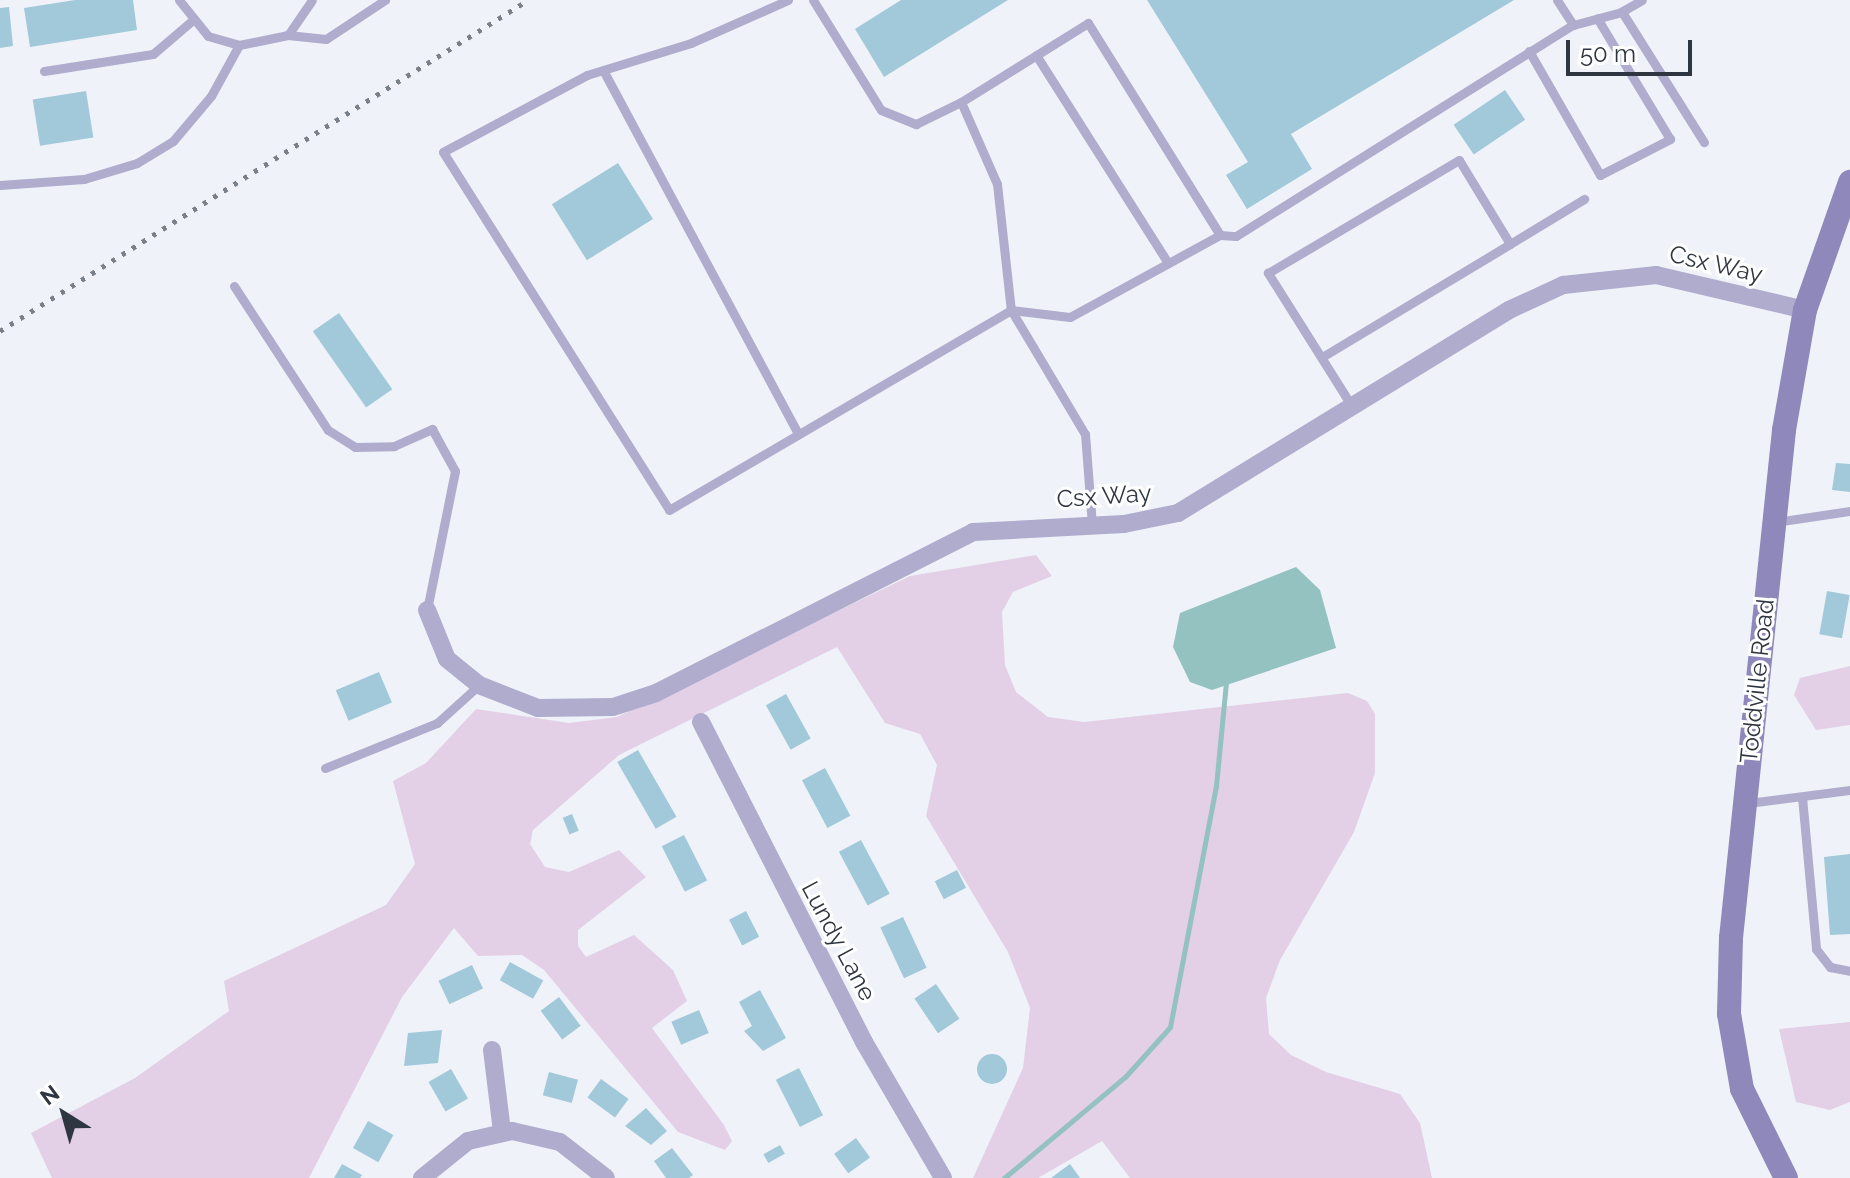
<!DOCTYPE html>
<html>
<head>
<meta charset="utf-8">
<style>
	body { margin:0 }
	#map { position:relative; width:1850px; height:1178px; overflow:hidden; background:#eff3f9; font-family:Raleway,sans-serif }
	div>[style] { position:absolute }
	.green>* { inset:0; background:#e3cfe6 }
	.water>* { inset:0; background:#94c2c0 }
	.stream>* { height:5px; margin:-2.5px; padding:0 2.5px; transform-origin:2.5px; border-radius:2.5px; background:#94c2c0 }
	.building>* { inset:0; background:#a1c9d9; transform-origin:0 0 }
	.round { border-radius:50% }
	.lane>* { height:9px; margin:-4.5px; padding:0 4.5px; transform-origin:4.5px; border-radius:4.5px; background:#afacce }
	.street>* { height:18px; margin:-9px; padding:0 9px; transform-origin:9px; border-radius:9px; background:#afacce }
	.secondary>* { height:24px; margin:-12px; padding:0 12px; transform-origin:12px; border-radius:12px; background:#8f89bb }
	.rail>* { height:5px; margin-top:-2.5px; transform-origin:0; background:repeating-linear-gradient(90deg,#7a8089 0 4px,transparent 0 12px) }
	span { translate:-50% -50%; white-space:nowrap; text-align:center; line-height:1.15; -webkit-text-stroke:6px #fff; paint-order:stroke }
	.street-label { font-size:24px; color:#2e3641 }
	.north { position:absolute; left:24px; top:1074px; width:80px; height:80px; -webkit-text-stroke:6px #fff; paint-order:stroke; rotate:323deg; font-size:22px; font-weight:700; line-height:32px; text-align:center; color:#2e3641 }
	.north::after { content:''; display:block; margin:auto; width:28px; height:36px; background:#2e3641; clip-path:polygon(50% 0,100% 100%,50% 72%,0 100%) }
	.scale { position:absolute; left:1566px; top:40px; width:126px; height:36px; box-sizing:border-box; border:4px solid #2e3641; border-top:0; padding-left:10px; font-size:24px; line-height:28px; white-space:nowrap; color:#2e3641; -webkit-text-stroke:6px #fff; paint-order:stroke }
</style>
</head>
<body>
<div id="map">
	<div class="green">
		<i style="clip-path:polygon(1036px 555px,1052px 576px,1013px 592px,1002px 612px,1005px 665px,1016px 692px,1048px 717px,1084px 722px,1348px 693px,1367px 701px,1375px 714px,1375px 773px,1354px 832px,1280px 960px,1266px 998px,1269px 1034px,1291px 1055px,1326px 1072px,1400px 1094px,1420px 1123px,1432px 1178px,1130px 1178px,1102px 1141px,1038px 1178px,973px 1178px,1023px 1068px,1030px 1008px,1008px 952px,926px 816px,937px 765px,920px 734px,885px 723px,837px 647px,619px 755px,533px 830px,530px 844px,545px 867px,569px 872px,619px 850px,646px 877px,578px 930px,578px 946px,586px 957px,634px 935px,673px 970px,687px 1001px,652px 1028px,724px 1125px,732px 1141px,725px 1150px,678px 1132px,544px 970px,522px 955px,478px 956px,454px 928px,402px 997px,309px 1178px,52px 1178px,31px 1133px,135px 1078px,229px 1011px,224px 981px,386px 905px,415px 864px,393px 781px,426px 763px,476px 709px,569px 723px,617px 717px,910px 576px)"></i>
		<i style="clip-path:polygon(1850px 666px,1850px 725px,1816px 730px,1794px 695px,1800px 678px)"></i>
		<i style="clip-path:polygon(1850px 1022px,1850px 1102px,1830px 1110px,1796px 1102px,1779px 1029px)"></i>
	</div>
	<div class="water">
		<i style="clip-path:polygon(1296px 567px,1320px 590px,1336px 648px,1212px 690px,1190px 682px,1173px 647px,1180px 613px)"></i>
	</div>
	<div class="stream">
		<i style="left:1004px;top:1178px;width:158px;rotate:-39.9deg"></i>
		<i style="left:1125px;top:1077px;width:67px;rotate:-48deg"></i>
		<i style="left:1170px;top:1027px;width:245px;rotate:-79.2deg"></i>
		<i style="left:1216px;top:786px;width:103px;rotate:-84.5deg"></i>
	</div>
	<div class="building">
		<i style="clip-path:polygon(75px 0,133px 0,137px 30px,30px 47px,24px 8px)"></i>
		<i style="clip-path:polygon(901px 0,1008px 0,884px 77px,855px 29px)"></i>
		<i style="clip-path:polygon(1147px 0,1514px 0,1291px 134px,1312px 169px,1247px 209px,1226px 175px,1248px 162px)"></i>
		<i style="clip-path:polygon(9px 7px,13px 46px,0 48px,0 8px)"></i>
		<i style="left:1505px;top:90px;width:36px;height:62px;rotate:56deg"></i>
		<i style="left:86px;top:91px;width:47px;height:54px;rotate:81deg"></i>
		<i style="left:618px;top:163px;width:66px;height:78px;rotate:58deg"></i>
		<i style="left:339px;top:313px;width:93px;height:32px;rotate:55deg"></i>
		<i style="clip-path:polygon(1836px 463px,1850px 464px,1850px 492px,1832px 490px)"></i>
		<i style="left:1827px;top:591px;width:23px;height:44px;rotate:10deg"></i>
		<i style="left:379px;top:672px;width:33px;height:47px;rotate:67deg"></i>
		<i style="left:786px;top:694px;width:51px;height:23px;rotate:61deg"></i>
		<i style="left:638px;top:750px;width:77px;height:24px;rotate:60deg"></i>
		<i style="left:825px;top:768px;width:54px;height:26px;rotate:62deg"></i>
		<i style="left:572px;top:814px;width:18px;height:10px;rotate:68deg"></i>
		<i style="left:684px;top:835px;width:51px;height:25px;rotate:63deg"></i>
		<i style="left:861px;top:840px;width:61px;height:25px;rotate:62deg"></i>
		<i style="clip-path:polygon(1850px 854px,1850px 934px,1830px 935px,1824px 857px)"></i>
		<i style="left:957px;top:870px;width:20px;height:25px;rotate:63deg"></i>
		<i style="left:746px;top:911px;width:29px;height:19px;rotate:63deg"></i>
		<i style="left:903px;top:917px;width:56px;height:25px;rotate:65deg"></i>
		<i style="left:510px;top:962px;width:38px;height:21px;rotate:29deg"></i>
		<i style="left:472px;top:965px;width:26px;height:37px;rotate:65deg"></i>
		<i style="left:936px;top:984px;width:42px;height:26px;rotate:56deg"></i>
		<i style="clip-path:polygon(760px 990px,786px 1038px,763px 1051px,744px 1031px,752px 1026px,739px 1002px)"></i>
		<i style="left:559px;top:997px;width:36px;height:23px;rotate:53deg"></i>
		<i style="left:699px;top:1010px;width:25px;height:30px;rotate:67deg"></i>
		<i style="clip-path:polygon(442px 1030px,438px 1063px,404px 1066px,408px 1033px)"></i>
		<i class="round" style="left:977px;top:1054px;width:30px;height:30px"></i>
		<i style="left:799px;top:1068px;width:53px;height:26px;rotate:63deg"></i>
		<i style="left:451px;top:1069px;width:34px;height:26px;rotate:60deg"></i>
		<i style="left:549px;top:1072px;width:30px;height:24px;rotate:15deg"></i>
		<i style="left:601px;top:1079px;width:34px;height:23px;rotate:36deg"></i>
		<i style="clip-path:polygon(646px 1108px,667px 1131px,651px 1145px,625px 1126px)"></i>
		<i style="left:368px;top:1121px;width:29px;height:31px;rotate:29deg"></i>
		<i style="left:856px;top:1138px;width:24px;height:27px;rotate:54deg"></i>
		<i style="left:780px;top:1145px;width:10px;height:19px;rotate:61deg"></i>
		<i style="clip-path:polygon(672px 1148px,693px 1175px,689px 1178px,666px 1178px,654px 1161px)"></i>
		<i style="clip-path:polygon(342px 1164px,362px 1175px,360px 1178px,334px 1178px)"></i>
		<i style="clip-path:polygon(1070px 1164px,1080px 1178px,1051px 1178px)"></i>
	</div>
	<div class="lane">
		<i style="left:179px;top:0;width:46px;rotate:51.1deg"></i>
		<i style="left:208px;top:36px;width:32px;rotate:16deg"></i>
		<i style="left:239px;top:45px;width:50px;rotate:-11.5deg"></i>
		<i style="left:288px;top:35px;width:42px;rotate:-55.6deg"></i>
		<i style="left:788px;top:0;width:106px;rotate:156.1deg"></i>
		<i style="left:691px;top:43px;width:109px;rotate:162.9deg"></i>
		<i style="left:587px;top:75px;width:163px;rotate:151.9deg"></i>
		<i style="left:443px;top:152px;width:423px;rotate:57.7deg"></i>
		<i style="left:669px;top:510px;width:396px;rotate:-30.3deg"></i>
		<i style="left:1011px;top:310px;width:59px;rotate:6.8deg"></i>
		<i style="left:1070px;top:317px;width:171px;rotate:-28.7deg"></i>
		<i style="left:1220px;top:235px;width:250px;rotate:-121.9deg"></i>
		<i style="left:1088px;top:23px;width:150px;rotate:148.1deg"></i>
		<i style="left:813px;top:0;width:129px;rotate:58.3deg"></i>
		<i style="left:881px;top:110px;width:38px;rotate:22deg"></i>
		<i style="left:916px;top:124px;width:50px;rotate:-26.1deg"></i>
		<i style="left:961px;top:102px;width:90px;rotate:66.3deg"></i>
		<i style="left:997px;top:184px;width:127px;rotate:83.7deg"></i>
		<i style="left:1011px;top:310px;width:144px;rotate:59.2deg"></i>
		<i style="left:1085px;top:434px;width:90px;rotate:85.6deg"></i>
		<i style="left:1557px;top:0;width:30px;rotate:57deg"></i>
		<i style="left:1573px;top:25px;width:51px;rotate:-14.9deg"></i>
		<i style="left:1622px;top:12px;width:154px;rotate:57.8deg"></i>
		<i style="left:1621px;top:12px;width:24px;rotate:-30deg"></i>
		<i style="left:288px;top:35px;width:38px;rotate:6deg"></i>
		<i style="left:326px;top:39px;width:71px;rotate:-33.5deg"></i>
		<i style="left:1529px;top:51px;width:143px;rotate:60.2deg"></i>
		<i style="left:1600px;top:175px;width:79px;rotate:-27.2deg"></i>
		<i style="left:1670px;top:139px;width:141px;rotate:-121.1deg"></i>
		<i style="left:1036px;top:55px;width:246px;rotate:57.6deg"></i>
		<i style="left:603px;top:70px;width:413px;rotate:61.8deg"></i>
		<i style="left:44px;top:71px;width:110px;rotate:-8.9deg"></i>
		<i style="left:153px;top:54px;width:54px;rotate:-40.5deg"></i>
		<i style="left:0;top:185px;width:84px;rotate:-4.1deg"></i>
		<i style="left:84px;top:179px;width:55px;rotate:-16.8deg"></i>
		<i style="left:137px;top:163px;width:42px;rotate:-31.4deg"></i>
		<i style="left:173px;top:141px;width:59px;rotate:-49.8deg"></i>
		<i style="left:211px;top:96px;width:58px;rotate:-61.2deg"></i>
		<i style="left:1220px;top:235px;width:16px;rotate:4deg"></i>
		<i style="left:1236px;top:236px;width:398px;rotate:-32.1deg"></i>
		<i style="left:234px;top:286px;width:172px;rotate:56.9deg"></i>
		<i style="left:328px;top:430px;width:32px;rotate:32deg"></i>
		<i style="left:355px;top:447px;width:39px;rotate:-1deg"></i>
		<i style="left:394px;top:446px;width:42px;rotate:-24.1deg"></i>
		<i style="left:432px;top:429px;width:48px;rotate:61.3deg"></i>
		<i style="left:455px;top:471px;width:142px;rotate:101.4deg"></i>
		<i style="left:1322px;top:357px;width:219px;rotate:-31deg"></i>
		<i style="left:1353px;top:408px;width:160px;rotate:-122.2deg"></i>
		<i style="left:1268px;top:273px;width:222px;rotate:-30.6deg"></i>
		<i style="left:1459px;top:160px;width:98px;rotate:58.7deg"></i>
		<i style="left:1510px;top:244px;width:87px;rotate:-31.3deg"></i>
		<i style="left:1776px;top:522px;width:75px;rotate:-8.5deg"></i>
		<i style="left:325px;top:768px;width:121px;rotate:-21.9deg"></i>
		<i style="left:437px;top:723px;width:57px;rotate:-42.1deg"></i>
		<i style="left:1802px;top:797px;width:153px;rotate:84.7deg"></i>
		<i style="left:1816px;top:949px;width:23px;rotate:52deg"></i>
		<i style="left:1830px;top:967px;width:20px;rotate:11deg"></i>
		<i style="left:1748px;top:803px;width:103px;rotate:-7.3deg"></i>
	</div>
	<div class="street">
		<i style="left:427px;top:610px;width:53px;rotate:67.8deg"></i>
		<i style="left:447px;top:659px;width:41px;rotate:39.1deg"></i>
		<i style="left:479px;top:685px;width:63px;rotate:21.3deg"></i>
		<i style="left:538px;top:708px;width:75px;rotate:-0.8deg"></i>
		<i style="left:613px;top:707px;width:45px;rotate:-18deg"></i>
		<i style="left:656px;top:693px;width:356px;rotate:-26.9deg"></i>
		<i style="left:973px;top:532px;width:151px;rotate:-3deg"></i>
		<i style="left:1124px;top:524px;width:55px;rotate:-11.5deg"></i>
		<i style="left:1178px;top:513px;width:388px;rotate:-31.5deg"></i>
		<i style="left:1509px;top:310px;width:60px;rotate:-24.8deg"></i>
		<i style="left:1563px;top:285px;width:94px;rotate:-6.1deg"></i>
		<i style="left:1656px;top:275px;width:153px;rotate:13.2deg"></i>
		<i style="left:701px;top:722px;width:359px;rotate:63deg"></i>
		<i style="left:864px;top:1042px;width:157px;rotate:59.8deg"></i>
		<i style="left:492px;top:1050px;width:83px;rotate:83deg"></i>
		<i style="left:422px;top:1178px;width:59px;rotate:-38.8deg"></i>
		<i style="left:468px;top:1141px;width:45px;rotate:-12.8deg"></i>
		<i style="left:512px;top:1131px;width:49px;rotate:12.9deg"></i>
		<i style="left:560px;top:1142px;width:58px;rotate:38deg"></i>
	</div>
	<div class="secondary">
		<i style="left:1786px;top:1178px;width:99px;rotate:-116.3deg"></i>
		<i style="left:1742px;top:1089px;width:76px;rotate:-99.8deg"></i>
		<i style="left:1729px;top:1014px;width:76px;rotate:-88.5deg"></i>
		<i style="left:1731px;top:938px;width:511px;rotate:-84.04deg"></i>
		<i style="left:1784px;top:430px;width:122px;rotate:-80.1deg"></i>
		<i style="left:1805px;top:310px;width:136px;rotate:-70.6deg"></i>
	</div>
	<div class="rail">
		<i style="left:0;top:331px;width:623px;rotate:-32.08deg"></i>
	</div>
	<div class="street-label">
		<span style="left:1716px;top:264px;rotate:13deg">Csx Way</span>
		<span style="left:1104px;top:496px;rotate:-4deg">Csx Way</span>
		<span style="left:1757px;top:681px;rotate:-84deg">Toddville Road</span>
		<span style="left:839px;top:941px;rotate:62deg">Lundy Lane</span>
	</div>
	<div class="north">N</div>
	<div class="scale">50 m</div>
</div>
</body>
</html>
